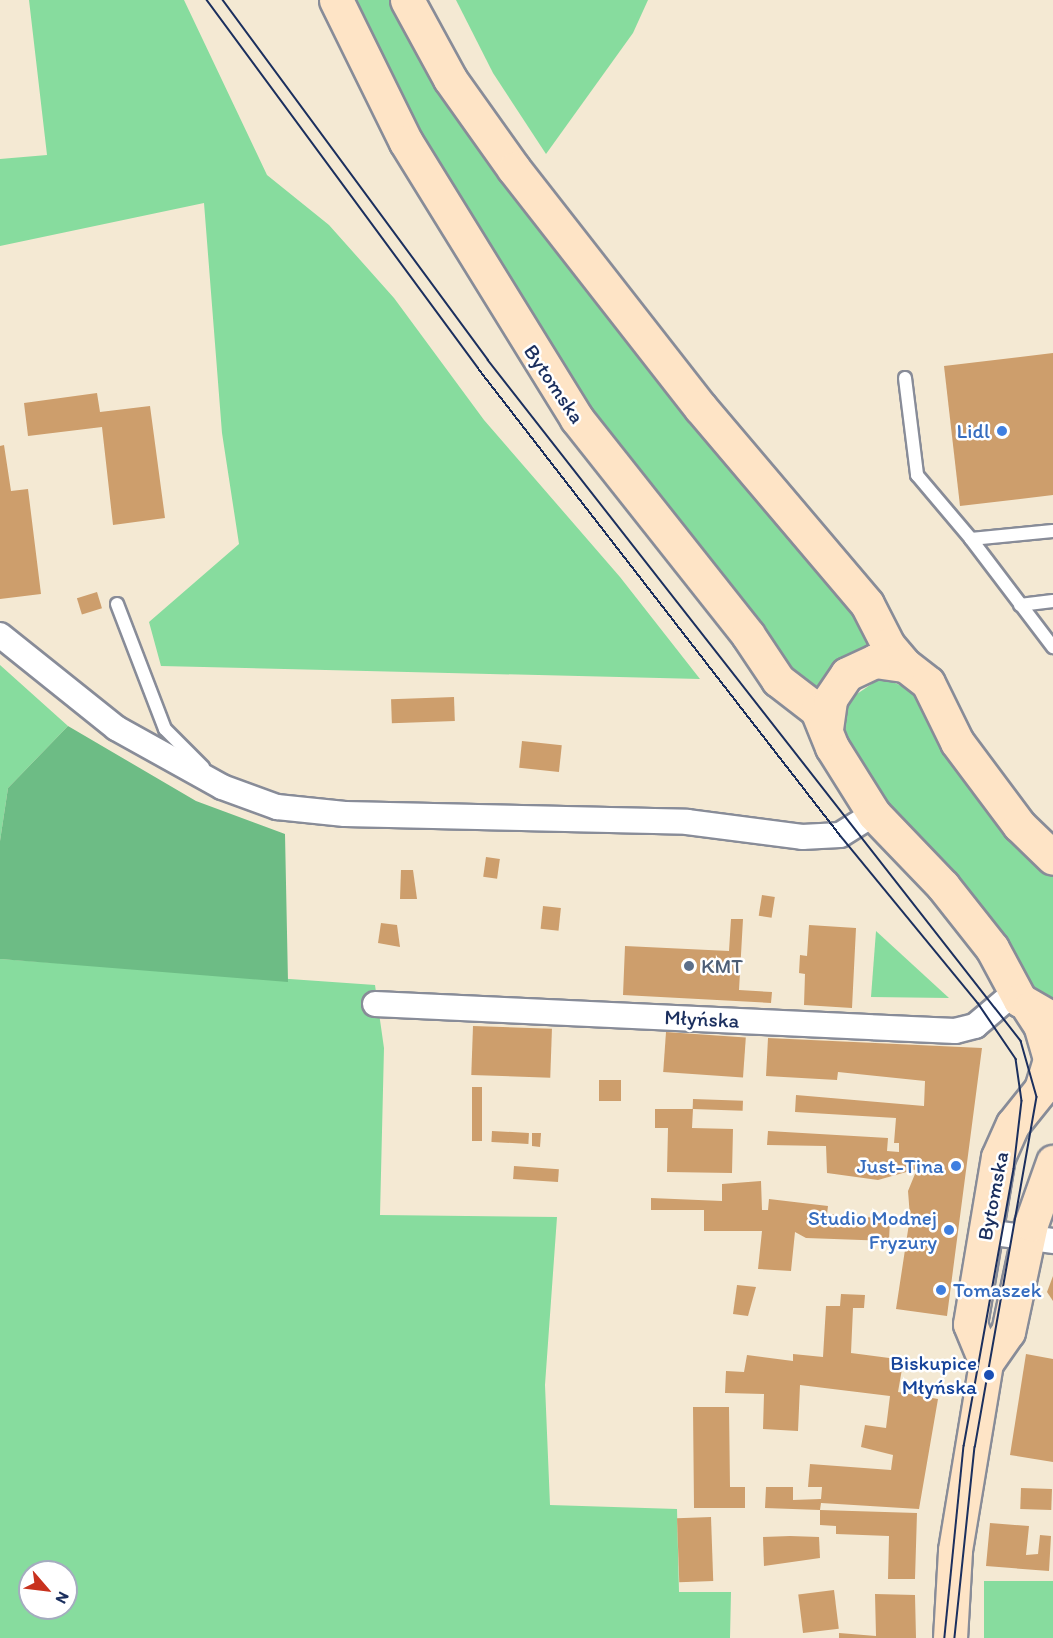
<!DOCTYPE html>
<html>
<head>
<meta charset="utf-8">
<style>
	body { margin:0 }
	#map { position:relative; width:1053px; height:1638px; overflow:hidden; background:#f4e9d3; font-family:Itim,sans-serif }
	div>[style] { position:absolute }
	.green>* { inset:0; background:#87dc9e; transform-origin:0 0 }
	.forest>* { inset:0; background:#6dbc85 }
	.building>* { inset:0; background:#cd9e6c; transform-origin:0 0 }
	.roads { filter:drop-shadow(2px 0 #888c98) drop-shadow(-2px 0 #888c98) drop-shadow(0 2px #888c98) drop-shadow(0 -2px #888c98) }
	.lane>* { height:12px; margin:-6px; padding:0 6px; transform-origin:6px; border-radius:6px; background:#fff }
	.street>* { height:24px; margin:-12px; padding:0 12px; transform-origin:12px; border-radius:12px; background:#fff }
	.secondary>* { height:33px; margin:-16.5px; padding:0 16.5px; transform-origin:16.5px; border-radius:16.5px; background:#fee4c6 }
	.tram>* { height:1.5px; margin:-0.75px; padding:0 0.75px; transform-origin:0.75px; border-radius:0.75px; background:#1b2f5e }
	.dots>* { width:16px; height:16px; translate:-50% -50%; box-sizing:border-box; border:3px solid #fff; border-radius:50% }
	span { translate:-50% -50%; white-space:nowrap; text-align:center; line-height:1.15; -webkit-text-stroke:5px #fff; paint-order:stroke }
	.street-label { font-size:21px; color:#1b2f5e }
	.shop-label { font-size:21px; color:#366cbe }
	.right { translate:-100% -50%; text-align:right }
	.left { translate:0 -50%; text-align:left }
	.service-label { font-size:21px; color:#4e5e75 }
	.transit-label { font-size:21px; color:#164399 }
	.north { position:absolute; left:18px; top:1560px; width:60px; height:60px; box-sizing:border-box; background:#fff; border:2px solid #a4acbf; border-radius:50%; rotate:118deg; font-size:16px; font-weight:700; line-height:24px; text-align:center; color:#1b2f5e }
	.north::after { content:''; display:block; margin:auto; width:21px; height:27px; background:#c8321e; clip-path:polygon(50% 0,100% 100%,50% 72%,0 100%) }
</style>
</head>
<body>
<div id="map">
	<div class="green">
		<i style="clip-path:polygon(29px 0,184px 0,267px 175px,329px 225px,394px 298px,484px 420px,620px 577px,700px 679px,161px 666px,149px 622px,239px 544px,222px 433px,204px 203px,0 246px,0 159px,47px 155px)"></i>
		<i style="clip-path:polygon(352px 0,390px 0,477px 146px,823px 581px,844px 596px,875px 647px,833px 666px,819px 692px,792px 679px,762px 625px,589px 408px,449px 183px)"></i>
		<i style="clip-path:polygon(456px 0,648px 0,633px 33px,546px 154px,493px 73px)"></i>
		<i style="clip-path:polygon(0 665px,68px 726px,8px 788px,0 841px)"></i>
		<i style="clip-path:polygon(882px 677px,908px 689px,1053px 871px,1053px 1001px,1031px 987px,864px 774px,842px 723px,851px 698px)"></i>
		<i style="clip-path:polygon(876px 931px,949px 998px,871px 997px)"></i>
		<i style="clip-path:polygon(evenodd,0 959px,375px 985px,384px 1048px,380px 1215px,557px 1217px,545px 1385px,550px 1505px,677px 1509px,679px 1592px,731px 1592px,730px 1638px,0 1638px,0 959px,30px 1572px,66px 1572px,66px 1608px,30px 1608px,30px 1572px)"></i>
		<i style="left:1053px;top:1581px;width:57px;height:69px;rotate:90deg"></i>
	</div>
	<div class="forest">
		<i style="clip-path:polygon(68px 726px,196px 801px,285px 834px,288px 982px,0 959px,0 841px,8px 788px)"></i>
	</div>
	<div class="building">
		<i style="clip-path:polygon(1053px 353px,1053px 495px,960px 506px,944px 366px)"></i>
		<i style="clip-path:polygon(97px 393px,100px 412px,150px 406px,165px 518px,113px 525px,102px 427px,28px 436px,24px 403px)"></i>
		<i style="clip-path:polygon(4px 445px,11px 491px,28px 489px,41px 594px,0 599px,0 446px)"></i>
		<i style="left:97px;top:592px;width:17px;height:21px;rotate:73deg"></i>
		<i style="left:454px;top:697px;width:24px;height:63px;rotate:88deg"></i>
		<i style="left:522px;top:741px;width:40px;height:27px;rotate:6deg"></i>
		<i style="left:486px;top:857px;width:14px;height:20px;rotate:8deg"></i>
		<i style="clip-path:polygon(401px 870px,413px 870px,417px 899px,400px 899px)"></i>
		<i style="left:762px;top:895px;width:13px;height:21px;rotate:9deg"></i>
		<i style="left:543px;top:906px;width:18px;height:23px;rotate:6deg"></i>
		<i style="clip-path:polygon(731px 919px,743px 919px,739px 990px,772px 992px,771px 1003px,623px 995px,625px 946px,729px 951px)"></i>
		<i style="clip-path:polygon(381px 923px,397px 925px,400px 947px,378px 943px)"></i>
		<i style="clip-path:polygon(809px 925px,856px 928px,852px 1008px,804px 1005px,805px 974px,799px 973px,800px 955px,807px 956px)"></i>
		<i style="left:473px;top:1026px;width:79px;height:49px;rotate:2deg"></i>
		<i style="left:666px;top:1032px;width:80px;height:40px;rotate:4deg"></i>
		<i style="clip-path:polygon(768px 1038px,982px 1048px,947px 1316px,896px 1309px,910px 1217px,908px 1191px,917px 1169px,878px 1180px,827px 1173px,826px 1146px,767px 1145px,768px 1131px,888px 1138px,887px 1151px,899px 1152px,899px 1143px,894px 1143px,896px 1118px,795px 1112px,796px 1095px,924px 1106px,925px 1081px,838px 1072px,837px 1080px,766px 1076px)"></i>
		<i style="left:599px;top:1080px;width:22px;height:21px"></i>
		<i style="left:472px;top:1087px;width:10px;height:54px"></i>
		<i style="left:693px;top:1099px;width:50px;height:10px;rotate:2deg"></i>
		<i style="clip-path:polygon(655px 1109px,693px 1109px,692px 1128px,733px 1129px,732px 1173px,667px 1172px,668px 1128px,655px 1128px)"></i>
		<i style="left:492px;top:1131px;width:37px;height:11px;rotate:3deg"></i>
		<i style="clip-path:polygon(532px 1133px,541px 1133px,540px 1147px,532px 1146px)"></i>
		<i style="left:514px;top:1166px;width:45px;height:13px;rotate:4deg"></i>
		<i style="clip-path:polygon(761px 1181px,762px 1210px,768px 1210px,769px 1199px,828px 1206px,827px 1214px,890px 1219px,889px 1241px,806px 1238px,795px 1232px,791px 1271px,758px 1269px,762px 1231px,704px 1231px,704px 1210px,651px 1210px,651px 1198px,722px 1201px,722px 1184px)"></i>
		<i style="clip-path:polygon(1053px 1276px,1053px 1301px,1047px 1292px)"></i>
		<i style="clip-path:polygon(737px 1285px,756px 1287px,748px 1316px,733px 1314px)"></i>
		<i style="clip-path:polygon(841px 1294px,865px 1295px,864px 1308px,853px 1308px,851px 1353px,897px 1359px,902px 1369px,898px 1392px,938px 1399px,919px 1509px,821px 1503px,820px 1510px,765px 1508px,766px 1487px,793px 1487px,793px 1500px,821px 1499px,822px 1487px,808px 1487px,810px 1464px,891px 1470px,893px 1455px,861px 1447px,865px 1425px,886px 1428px,890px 1396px,800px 1385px,798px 1431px,763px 1429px,764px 1394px,725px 1393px,726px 1371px,744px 1372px,747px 1355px,793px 1361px,793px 1354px,823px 1357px,826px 1306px,840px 1306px)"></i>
		<i style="clip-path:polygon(1026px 1354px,1053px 1359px,1053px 1462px,1010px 1455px)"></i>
		<i style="clip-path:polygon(693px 1407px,729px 1407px,730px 1487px,745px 1487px,745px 1508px,694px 1508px)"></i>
		<i style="left:1021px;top:1488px;width:31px;height:21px;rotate:2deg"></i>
		<i style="clip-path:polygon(820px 1510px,917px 1513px,915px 1579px,888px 1579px,889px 1536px,836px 1534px,836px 1526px,820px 1525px)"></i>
		<i style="left:711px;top:1517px;width:64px;height:34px;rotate:88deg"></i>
		<i style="clip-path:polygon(990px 1523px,1029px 1526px,1026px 1555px,1038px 1554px,1040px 1535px,1051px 1536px,1049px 1571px,986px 1566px)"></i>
		<i style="clip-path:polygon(790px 1536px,819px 1537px,820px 1558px,764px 1566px,763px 1537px)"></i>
		<i style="left:834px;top:1590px;width:39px;height:36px;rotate:83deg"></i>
		<i style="clip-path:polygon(875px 1594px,915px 1595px,916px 1638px,839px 1638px,839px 1633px,876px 1636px)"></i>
	</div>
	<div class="roads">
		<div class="lane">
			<i style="left:905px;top:378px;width:98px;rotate:82.9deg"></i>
			<i style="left:917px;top:475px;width:84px;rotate:49.8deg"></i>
			<i style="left:971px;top:539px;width:82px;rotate:-5.6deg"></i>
			<i style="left:971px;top:539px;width:136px;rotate:52.8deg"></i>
			<i style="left:117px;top:604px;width:134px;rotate:69deg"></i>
			<i style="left:165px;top:729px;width:54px;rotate:45deg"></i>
			<i style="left:1020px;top:605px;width:33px;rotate:-7deg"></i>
		</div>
		<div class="street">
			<i style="left:0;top:635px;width:149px;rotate:38.7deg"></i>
			<i style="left:116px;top:728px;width:121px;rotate:29.1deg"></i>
			<i style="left:222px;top:787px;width:59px;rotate:20deg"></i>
			<i style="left:277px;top:807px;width:68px;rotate:5.9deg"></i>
			<i style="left:345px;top:814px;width:342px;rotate:1.3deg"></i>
			<i style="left:687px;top:822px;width:116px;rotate:7.4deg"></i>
			<i style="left:802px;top:837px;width:38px;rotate:-3deg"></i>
			<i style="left:840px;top:835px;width:40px;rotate:-32deg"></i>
			<i style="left:375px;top:1004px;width:581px;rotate:2.67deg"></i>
			<i style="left:955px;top:1031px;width:21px;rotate:-14deg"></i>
			<i style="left:975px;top:1026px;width:52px;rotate:-40.4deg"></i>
			<i style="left:986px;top:1232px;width:68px;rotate:7.7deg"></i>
		</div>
		<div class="secondary">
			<i style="left:336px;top:0;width:158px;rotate:63.8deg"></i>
			<i style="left:406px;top:142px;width:326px;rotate:58.3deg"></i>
			<i style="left:577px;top:419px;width:275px;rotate:51.6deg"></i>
			<i style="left:748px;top:635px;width:54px;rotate:56.3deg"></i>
			<i style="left:778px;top:680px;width:49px;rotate:37.6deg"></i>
			<i style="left:817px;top:710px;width:40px;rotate:68deg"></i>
			<i style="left:832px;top:747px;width:79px;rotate:57.9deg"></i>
			<i style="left:874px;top:814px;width:100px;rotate:46.2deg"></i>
			<i style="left:943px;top:886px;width:79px;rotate:51.7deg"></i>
			<i style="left:992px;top:948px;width:59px;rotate:61.7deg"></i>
			<i style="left:1020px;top:1000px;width:38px;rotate:30deg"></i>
			<i style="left:407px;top:0;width:90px;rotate:61.4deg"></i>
			<i style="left:450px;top:79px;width:110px;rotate:54.6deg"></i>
			<i style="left:514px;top:169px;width:302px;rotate:52deg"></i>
			<i style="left:700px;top:407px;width:258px;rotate:49.7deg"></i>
			<i style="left:867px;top:604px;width:46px;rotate:62.9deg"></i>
			<i style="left:888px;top:645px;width:26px;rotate:50deg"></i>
			<i style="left:826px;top:729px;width:30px;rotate:-82deg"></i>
			<i style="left:830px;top:699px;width:30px;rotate:-56deg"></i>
			<i style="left:847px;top:674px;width:31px;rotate:-25deg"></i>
			<i style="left:875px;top:661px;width:30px;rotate:8deg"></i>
			<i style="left:905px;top:665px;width:29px;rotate:38deg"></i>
			<i style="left:928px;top:683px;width:66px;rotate:63.8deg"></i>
			<i style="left:957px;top:742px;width:104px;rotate:53.2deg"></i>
			<i style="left:1019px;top:825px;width:47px;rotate:44.1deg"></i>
			<i style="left:986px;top:1363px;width:42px;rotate:-112.3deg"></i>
			<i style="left:970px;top:1324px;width:169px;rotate:-80.5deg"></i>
			<i style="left:998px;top:1157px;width:36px;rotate:-66deg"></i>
			<i style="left:1013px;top:1124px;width:45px;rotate:-51.3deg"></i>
			<i style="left:1041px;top:1089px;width:31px;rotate:-73deg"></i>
			<i style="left:1050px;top:1059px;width:35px;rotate:-106deg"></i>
			<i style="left:1040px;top:1025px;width:20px;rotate:-123deg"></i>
			<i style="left:950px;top:1638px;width:88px;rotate:-86.7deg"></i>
			<i style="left:955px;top:1550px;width:190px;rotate:-80.6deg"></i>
			<i style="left:986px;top:1363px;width:38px;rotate:-55deg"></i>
			<i style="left:1008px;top:1332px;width:110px;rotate:-78deg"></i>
			<i style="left:1031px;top:1224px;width:66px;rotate:-70.5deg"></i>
		</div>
	</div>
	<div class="tram">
		<i style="left:207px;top:0;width:457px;rotate:53.6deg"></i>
		<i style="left:478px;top:368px;width:591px;rotate:52.22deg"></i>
		<i style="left:840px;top:835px;width:217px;rotate:50.6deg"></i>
		<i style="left:978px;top:1003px;width:68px;rotate:55.8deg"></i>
		<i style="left:1016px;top:1059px;width:42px;rotate:81.9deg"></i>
		<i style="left:1022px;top:1101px;width:68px;rotate:96.7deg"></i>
		<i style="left:1014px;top:1169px;width:281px;rotate:100.2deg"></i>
		<i style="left:964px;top:1446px;width:193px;rotate:95.7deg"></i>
		<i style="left:223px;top:0;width:447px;rotate:53.6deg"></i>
		<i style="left:488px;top:360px;width:865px;rotate:51.95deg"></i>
		<i style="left:1021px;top:1041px;width:58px;rotate:74.1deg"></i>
		<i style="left:1037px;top:1097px;width:355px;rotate:100deg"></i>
		<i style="left:975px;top:1447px;width:192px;rotate:96deg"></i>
	</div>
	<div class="dots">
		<i style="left:1002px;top:431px;background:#3f7fe0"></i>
		<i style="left:689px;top:966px;background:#5c6f8a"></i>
		<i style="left:956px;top:1166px;background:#3f7fe0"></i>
		<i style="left:949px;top:1230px;background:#3f7fe0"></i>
		<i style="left:941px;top:1290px;background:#3f7fe0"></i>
		<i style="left:989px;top:1375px;background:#1a4fb4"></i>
	</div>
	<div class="street-label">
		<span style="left:554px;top:384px;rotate:56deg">Bytomska</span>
		<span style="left:702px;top:1019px;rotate:3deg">Młyńska</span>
		<span style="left:993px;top:1196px;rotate:-79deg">Bytomska</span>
	</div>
	<div class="shop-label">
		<span class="right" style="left:990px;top:431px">Lidl</span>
		<span class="right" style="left:944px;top:1166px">Just-Tina</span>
		<span class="right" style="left:937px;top:1230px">Studio Modnej<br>Fryzury</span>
		<span class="left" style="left:953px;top:1290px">Tomaszek</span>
	</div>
	<div class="service-label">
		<span class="left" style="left:701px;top:966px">KMT</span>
	</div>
	<div class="transit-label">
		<span class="right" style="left:977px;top:1375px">Biskupice<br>Młyńska</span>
	</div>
	<div class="north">N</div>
</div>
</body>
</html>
